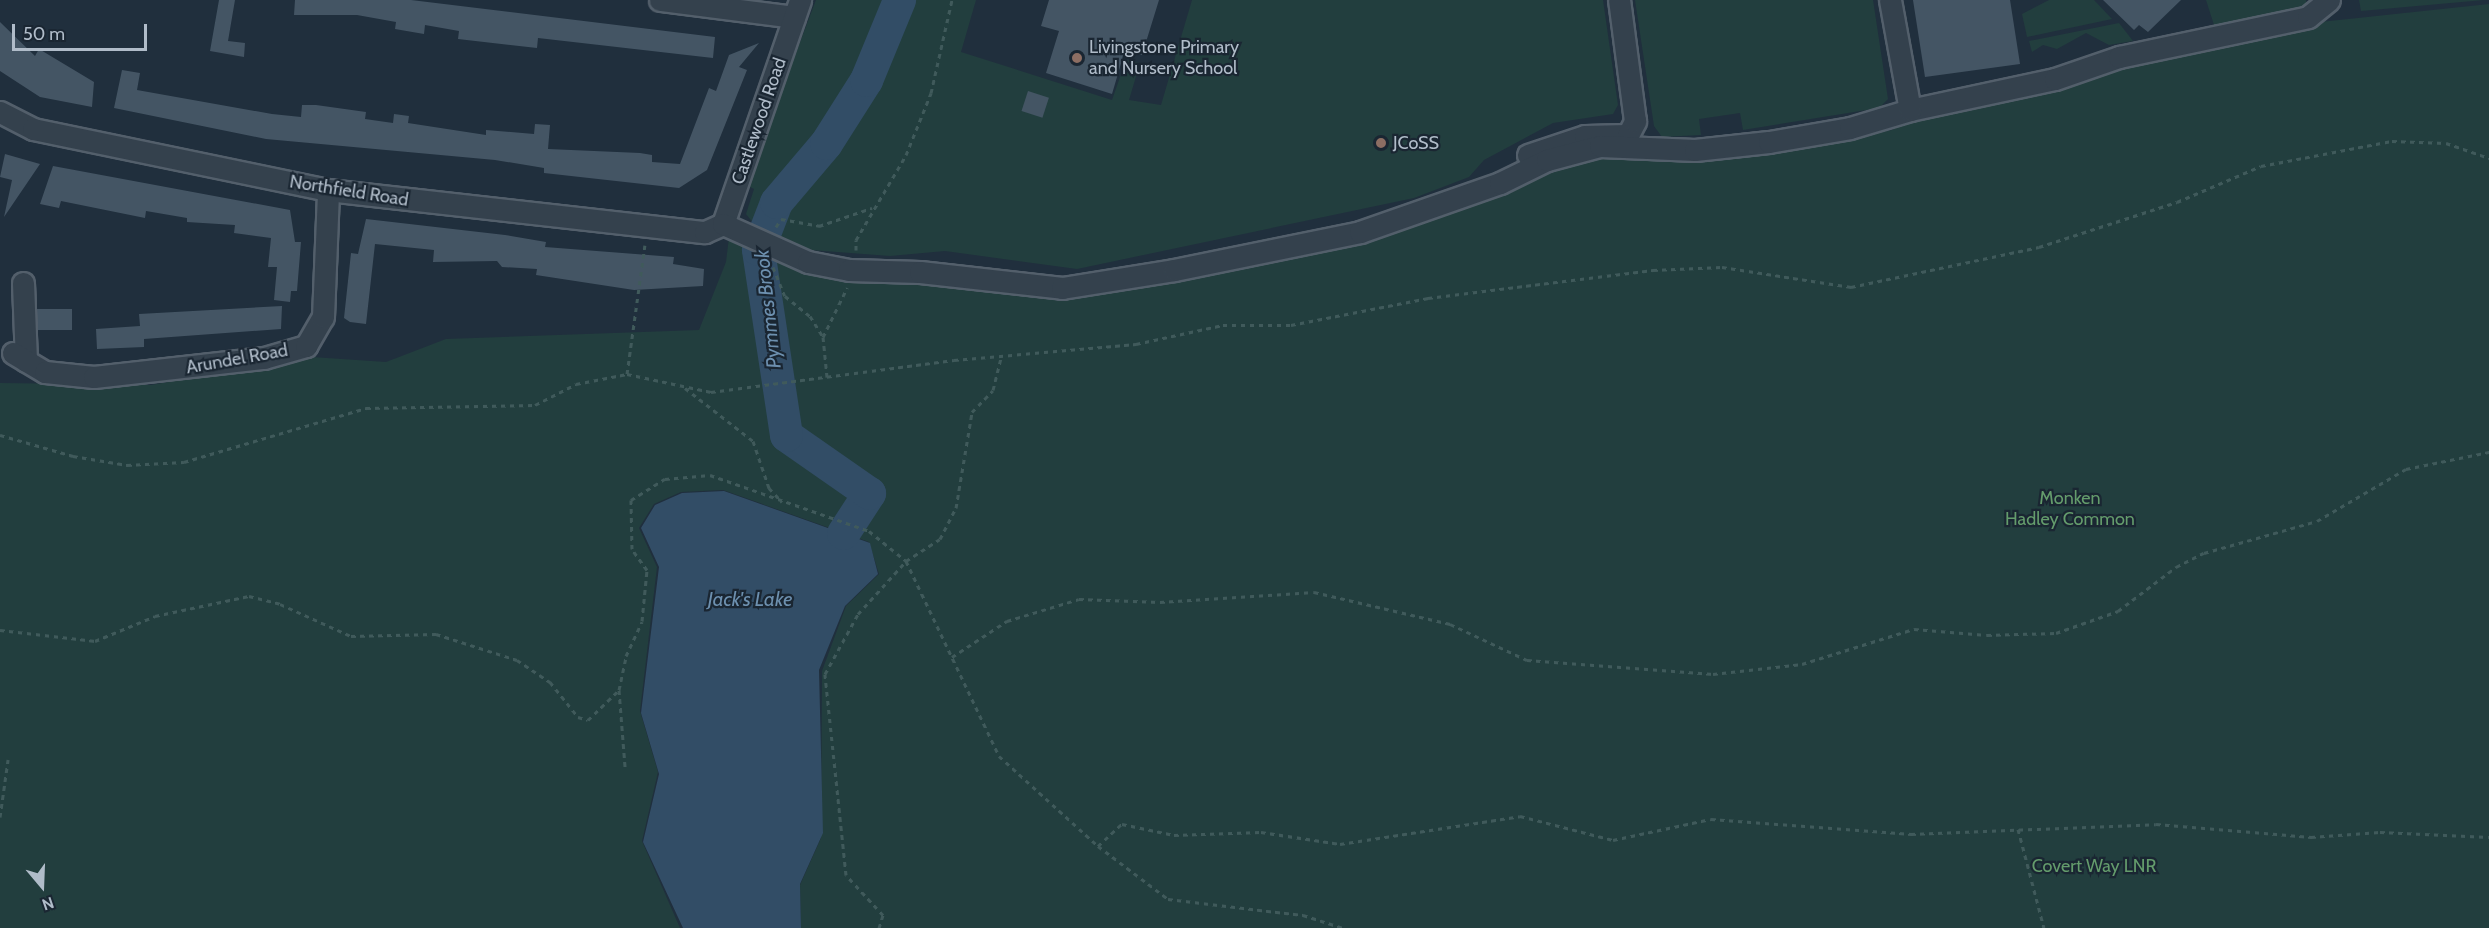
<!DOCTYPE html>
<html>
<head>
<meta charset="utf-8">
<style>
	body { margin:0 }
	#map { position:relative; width:2489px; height:928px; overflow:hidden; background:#202f3d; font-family:Cabin,sans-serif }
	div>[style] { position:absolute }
	.green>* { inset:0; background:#223e3e }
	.water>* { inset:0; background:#324d66 }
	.river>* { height:33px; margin:-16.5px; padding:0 16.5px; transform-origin:16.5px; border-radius:16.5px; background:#324d66 }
	.building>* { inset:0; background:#445564; transform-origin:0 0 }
	.path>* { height:3px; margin-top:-1.5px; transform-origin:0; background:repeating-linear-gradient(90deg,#405a5b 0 4.5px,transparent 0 9px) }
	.roads { filter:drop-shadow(2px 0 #535f6b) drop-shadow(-2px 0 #535f6b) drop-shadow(0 2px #535f6b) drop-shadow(0 -2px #535f6b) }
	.minor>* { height:21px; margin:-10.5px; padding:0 10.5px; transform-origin:10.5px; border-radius:10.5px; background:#34414d }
	.dots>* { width:16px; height:16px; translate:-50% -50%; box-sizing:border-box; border:3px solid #1a2632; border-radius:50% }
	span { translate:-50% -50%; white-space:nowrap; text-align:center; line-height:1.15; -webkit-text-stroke:4.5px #1a2632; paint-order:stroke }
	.poi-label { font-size:18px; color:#b0bcc9 }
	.left { translate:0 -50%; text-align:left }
	.street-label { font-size:18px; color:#b0bcc9 }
	.park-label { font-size:18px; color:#649c6c }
	.water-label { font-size:20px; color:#6d90af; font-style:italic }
	.north { position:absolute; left:12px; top:856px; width:60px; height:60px; -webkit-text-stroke:4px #1a2632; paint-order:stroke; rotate:161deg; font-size:16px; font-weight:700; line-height:24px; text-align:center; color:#b0bcc9 }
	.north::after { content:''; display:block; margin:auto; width:21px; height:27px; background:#b0bcc9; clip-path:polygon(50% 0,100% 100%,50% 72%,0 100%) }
	.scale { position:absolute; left:12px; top:24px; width:135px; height:27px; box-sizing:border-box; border:3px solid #b0bcc9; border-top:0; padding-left:8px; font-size:18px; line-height:21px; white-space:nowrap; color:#b0bcc9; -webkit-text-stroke:4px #1a2632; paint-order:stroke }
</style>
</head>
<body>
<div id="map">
	<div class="green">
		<i style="clip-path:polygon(816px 0,976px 0,961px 52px,1112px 100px,1126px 60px,1140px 63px,1129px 100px,1161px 105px,1192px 0,1603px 0,1618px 105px,1613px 114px,1553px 123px,1484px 160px,1469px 177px,1414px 198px,1077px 269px,945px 251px,890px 256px,811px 250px,754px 224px,746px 214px,754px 189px,746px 185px)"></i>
		<i style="clip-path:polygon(1635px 0,1873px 0,1888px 99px,1879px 108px,1743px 130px,1740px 113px,1699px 119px,1701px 135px,1662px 137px,1654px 126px)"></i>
		<i style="clip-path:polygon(2049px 0,2094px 0,2112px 19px,2027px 37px,2022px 14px)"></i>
		<i style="clip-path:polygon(2206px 0,2306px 0,2306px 12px,2189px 37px,2189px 31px,2214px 25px)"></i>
		<i style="clip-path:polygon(2359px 0,2484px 0,2361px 11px)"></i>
		<i style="clip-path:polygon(2489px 4px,2489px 928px,801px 928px,800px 885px,821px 838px,822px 671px,846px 606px,879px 574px,869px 542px,723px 490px,681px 492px,654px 504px,639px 528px,657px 567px,640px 711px,658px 772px,642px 841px,680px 928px,0 928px,0 383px,151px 385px,312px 357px,386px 362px,446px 339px,699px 330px,726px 262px,730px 229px,753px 241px,938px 280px,1078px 298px,1407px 229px,1579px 156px,1656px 160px,1782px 150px,1892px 130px,1928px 111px,2311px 23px)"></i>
		<i style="clip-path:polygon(2119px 23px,2133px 41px,2109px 45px,2086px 33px,2057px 49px,2043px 45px,2032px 52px,2029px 41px)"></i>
	</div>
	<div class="water">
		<i style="clip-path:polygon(724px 491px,870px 543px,878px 574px,845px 606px,819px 670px,823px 833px,800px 884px,801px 928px,683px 928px,643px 842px,659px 774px,641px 713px,659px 567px,641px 528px,655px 505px,682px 493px)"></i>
	</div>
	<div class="river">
		<i style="left:843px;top:533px;width:48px;rotate:-57deg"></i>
		<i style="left:869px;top:493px;width:101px;rotate:-145.1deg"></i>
		<i style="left:786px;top:435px;width:188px;rotate:-98.6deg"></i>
		<i style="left:758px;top:249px;width:50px;rotate:-69deg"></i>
		<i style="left:776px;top:202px;width:77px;rotate:-49.7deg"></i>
		<i style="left:826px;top:143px;width:75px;rotate:-57.6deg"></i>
		<i style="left:866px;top:80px;width:87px;rotate:-67.6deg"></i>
	</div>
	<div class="building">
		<i style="clip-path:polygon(219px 0,235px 0,228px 41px,245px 43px,244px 57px,210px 51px)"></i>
		<i style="clip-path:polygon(295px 0,411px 0,715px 37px,713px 58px,538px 38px,537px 48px,458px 39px,459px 31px,425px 25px,424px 34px,395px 29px,396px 22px,357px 15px,294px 15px)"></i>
		<i style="clip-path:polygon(1049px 0,1159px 0,1142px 55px,1125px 50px,1112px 94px,1046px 73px,1059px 31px,1041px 26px)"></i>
		<i style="clip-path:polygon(1913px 0,2010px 0,2020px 64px,1925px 77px)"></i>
		<i style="clip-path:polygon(2103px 0,2181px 0,2148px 32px,2139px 25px,2134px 30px)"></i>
		<i style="clip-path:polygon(0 22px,35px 56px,39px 49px,94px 82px,92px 107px,40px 97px,0 71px)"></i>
		<i style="clip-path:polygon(759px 43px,739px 67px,747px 70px,707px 170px,679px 188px,544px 173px,544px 168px,495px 160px,266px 139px,114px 108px,122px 70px,140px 73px,137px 90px,272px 114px,301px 117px,302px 105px,316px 105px,366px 112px,365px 119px,393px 123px,394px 114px,409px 116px,408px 123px,486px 135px,486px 130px,534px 134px,535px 124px,550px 125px,548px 149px,640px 153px,652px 155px,652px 162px,680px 164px,709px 88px,716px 91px,729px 55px)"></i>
		<i style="left:1028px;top:91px;width:22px;height:21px;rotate:18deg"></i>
		<i style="clip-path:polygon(5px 154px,40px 164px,4px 217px,12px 180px,0 177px)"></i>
		<i style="clip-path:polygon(53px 166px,290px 210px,295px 242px,301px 242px,297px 291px,291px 291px,290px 302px,274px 300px,277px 267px,268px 267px,271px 238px,234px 233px,235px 225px,187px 222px,187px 218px,146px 211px,145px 218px,61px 201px,59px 208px,40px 204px)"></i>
		<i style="clip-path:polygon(366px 219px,505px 235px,546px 242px,545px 247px,674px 257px,673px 264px,704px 269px,703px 286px,634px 290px,536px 275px,537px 269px,502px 267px,497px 261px,433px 262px,434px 250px,375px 244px,366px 324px,350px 322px,344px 318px,351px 253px,358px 254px)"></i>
		<i style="clip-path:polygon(282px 306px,281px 329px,144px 339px,144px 347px,97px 349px,96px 329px,140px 326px,139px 314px)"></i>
		<i style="left:72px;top:309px;width:21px;height:35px;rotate:90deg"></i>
	</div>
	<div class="path">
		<i style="left:776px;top:227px;width:9px;rotate:-58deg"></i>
		<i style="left:781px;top:219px;width:39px;rotate:10deg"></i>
		<i style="left:819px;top:226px;width:56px;rotate:-18.8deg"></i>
		<i style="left:856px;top:250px;width:10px;rotate:-90deg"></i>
		<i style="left:856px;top:240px;width:99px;rotate:-59.5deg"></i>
		<i style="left:906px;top:155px;width:67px;rotate:-68deg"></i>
		<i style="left:931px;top:93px;width:95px;rotate:-77.3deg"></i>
		<i style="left:773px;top:267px;width:31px;rotate:68deg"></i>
		<i style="left:785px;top:296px;width:32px;rotate:39deg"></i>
		<i style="left:810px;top:316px;width:25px;rotate:58deg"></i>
		<i style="left:627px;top:374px;width:130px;rotate:-82.1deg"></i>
		<i style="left:827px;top:377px;width:40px;rotate:-95.7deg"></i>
		<i style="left:823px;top:337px;width:55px;rotate:-63.9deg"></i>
		<i style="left:685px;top:388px;width:86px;rotate:37.9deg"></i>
		<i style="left:753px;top:441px;width:50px;rotate:71.2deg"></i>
		<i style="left:769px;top:488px;width:19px;rotate:47deg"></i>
		<i style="left:0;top:435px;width:76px;rotate:16deg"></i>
		<i style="left:73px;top:456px;width:55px;rotate:9.5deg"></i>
		<i style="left:127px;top:465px;width:57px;rotate:-3deg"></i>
		<i style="left:184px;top:462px;width:190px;rotate:-16.5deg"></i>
		<i style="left:366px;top:408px;width:169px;rotate:-1deg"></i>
		<i style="left:535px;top:405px;width:46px;rotate:-27.1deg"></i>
		<i style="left:576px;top:384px;width:52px;rotate:-11.1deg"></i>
		<i style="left:627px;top:374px;width:86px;rotate:12.1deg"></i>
		<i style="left:711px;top:392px;width:245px;rotate:-7.5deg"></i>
		<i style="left:954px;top:360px;width:183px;rotate:-5deg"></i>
		<i style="left:1136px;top:344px;width:89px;rotate:-12.3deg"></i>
		<i style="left:1223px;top:325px;width:68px"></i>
		<i style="left:1291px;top:325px;width:140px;rotate:-11.1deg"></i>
		<i style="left:1428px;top:298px;width:227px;rotate:-7.1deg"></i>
		<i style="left:1653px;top:270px;width:69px;rotate:-2.5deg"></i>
		<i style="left:1722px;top:267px;width:131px;rotate:8.8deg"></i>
		<i style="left:1851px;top:287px;width:192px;rotate:-12deg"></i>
		<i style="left:2039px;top:247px;width:145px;rotate:-18.1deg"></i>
		<i style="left:2177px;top:202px;width:91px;rotate:-23.2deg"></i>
		<i style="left:2261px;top:166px;width:133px;rotate:-10.8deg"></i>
		<i style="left:2392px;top:141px;width:54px;rotate:2.1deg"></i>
		<i style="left:2446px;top:143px;width:46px;rotate:19.2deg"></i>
		<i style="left:0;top:630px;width:96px;rotate:6.6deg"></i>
		<i style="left:95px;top:641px;width:65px;rotate:-22.6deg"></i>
		<i style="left:155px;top:616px;width:96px;rotate:-12deg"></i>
		<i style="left:249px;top:596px;width:32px;rotate:14deg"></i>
		<i style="left:280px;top:604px;width:78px;rotate:24.3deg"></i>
		<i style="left:351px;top:636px;width:85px;rotate:-1.3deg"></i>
		<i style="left:436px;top:634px;width:85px;rotate:17.8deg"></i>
		<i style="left:517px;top:660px;width:40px;rotate:34deg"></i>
		<i style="left:550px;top:682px;width:45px;rotate:51.3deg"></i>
		<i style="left:578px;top:717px;width:10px;rotate:17deg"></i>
		<i style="left:588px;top:720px;width:43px;rotate:-44.1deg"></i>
		<i style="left:619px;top:690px;width:35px;rotate:-78deg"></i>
		<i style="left:626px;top:656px;width:38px;rotate:-65deg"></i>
		<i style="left:642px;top:621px;width:51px;rotate:-84.4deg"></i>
		<i style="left:647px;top:570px;width:26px;rotate:-126deg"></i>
		<i style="left:632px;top:549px;width:49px;rotate:-91.2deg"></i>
		<i style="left:631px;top:500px;width:40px;rotate:-32deg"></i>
		<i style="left:665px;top:479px;width:45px;rotate:-5.1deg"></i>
		<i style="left:710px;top:475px;width:169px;rotate:19.4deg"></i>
		<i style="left:869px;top:531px;width:48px;rotate:39deg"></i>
		<i style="left:906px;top:561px;width:40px;rotate:-32.9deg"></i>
		<i style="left:940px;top:539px;width:35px;rotate:-63deg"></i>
		<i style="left:956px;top:508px;width:97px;rotate:-80.5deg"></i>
		<i style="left:972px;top:412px;width:30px;rotate:-46deg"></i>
		<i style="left:993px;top:390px;width:33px;rotate:-76deg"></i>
		<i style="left:952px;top:657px;width:66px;rotate:-33.2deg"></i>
		<i style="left:1007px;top:621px;width:75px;rotate:-17deg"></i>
		<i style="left:1079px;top:599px;width:81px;rotate:2.1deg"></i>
		<i style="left:1160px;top:602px;width:154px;rotate:-3.7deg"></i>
		<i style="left:1314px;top:592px;width:140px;rotate:13.2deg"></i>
		<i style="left:1450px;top:624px;width:85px;rotate:25.1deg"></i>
		<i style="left:1527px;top:660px;width:187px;rotate:4.3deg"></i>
		<i style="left:1713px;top:674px;width:90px;rotate:-6.4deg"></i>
		<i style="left:1802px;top:664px;width:117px;rotate:-17.4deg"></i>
		<i style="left:1914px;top:629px;width:73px;rotate:4.7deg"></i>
		<i style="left:1987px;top:635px;width:69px;rotate:-1.7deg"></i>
		<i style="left:2056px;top:633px;width:66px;rotate:-19.5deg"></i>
		<i style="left:2118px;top:611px;width:73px;rotate:-37.2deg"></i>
		<i style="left:2176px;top:567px;width:31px;rotate:-27deg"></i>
		<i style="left:2204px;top:553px;width:117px;rotate:-15.8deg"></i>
		<i style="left:2317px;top:521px;width:103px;rotate:-30.3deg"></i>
		<i style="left:2406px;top:469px;width:85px;rotate:-11.6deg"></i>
		<i style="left:619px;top:690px;width:77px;rotate:85.5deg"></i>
		<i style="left:0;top:817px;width:58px;rotate:-82deg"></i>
		<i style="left:2018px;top:829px;width:102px;rotate:75.3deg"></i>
		<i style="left:1098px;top:846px;width:33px;rotate:-43deg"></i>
		<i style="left:1122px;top:824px;width:53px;rotate:11.9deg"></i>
		<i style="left:1174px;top:835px;width:87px;rotate:-2deg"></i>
		<i style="left:1261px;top:832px;width:80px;rotate:8.6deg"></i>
		<i style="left:1340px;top:844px;width:182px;rotate:-8.8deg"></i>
		<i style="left:1520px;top:816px;width:96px;rotate:14.5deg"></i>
		<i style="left:1613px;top:840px;width:100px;rotate:-12.1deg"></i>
		<i style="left:1711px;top:819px;width:201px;rotate:4.3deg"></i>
		<i style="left:1911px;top:834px;width:245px;rotate:-2.3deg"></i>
		<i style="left:2156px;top:824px;width:156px;rotate:4.8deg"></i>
		<i style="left:2311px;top:837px;width:69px;rotate:-4.1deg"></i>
		<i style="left:2380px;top:832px;width:109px;rotate:2.6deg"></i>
		<i style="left:879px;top:928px;width:14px;rotate:-73deg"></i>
		<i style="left:883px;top:915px;width:54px;rotate:-132.8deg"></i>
		<i style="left:846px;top:875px;width:202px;rotate:-96deg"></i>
		<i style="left:825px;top:674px;width:68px;rotate:-61.2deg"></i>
		<i style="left:858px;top:614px;width:72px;rotate:-47.8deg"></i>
		<i style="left:906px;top:561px;width:216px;rotate:64.5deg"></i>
		<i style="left:999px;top:756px;width:134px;rotate:42.3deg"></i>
		<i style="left:1098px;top:846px;width:88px;rotate:37.1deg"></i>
		<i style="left:1168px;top:899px;width:136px;rotate:6.8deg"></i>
		<i style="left:1303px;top:915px;width:42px;rotate:18deg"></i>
	</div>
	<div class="roads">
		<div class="minor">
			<i style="left:660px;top:0;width:135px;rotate:7.2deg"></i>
			<i style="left:1910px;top:110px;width:148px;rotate:-12.1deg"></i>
			<i style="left:2055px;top:79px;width:68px;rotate:-19deg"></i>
			<i style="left:2119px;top:57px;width:193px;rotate:-11.9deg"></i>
			<i style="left:2308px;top:17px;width:27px;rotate:-39deg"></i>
			<i style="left:0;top:112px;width:37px;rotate:27deg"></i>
			<i style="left:33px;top:129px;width:301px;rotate:11.7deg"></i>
			<i style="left:328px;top:190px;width:379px;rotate:6.4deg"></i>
			<i style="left:705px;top:232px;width:20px;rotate:-24deg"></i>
			<i style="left:723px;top:224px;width:237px;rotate:-71deg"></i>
			<i style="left:1528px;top:155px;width:60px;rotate:-18.4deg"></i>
			<i style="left:1585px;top:136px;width:43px;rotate:-1.3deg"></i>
			<i style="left:1628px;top:135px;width:16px;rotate:-63deg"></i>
			<i style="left:1635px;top:121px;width:122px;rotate:-97.5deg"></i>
			<i style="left:723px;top:224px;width:93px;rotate:24.1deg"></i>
			<i style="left:808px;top:262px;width:42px;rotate:11deg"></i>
			<i style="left:849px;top:270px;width:71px;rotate:1.6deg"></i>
			<i style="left:920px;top:272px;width:143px;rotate:6.4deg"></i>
			<i style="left:1062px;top:288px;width:113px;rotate:-9.1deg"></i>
			<i style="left:1174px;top:270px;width:190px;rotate:-11.5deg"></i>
			<i style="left:1360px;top:232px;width:148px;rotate:-19.3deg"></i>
			<i style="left:1500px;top:183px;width:52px;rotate:-26.1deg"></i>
			<i style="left:1547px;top:160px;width:55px;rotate:-14.8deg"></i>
			<i style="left:1600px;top:146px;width:95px;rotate:2.4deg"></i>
			<i style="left:1695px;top:150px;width:74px;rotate:-6.2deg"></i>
			<i style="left:1769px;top:142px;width:82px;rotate:-9.8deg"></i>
			<i style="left:1850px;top:128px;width:63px;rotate:-16.7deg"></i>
			<i style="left:1910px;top:110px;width:112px;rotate:-100.3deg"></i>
			<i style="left:23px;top:283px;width:78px;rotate:87.8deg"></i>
			<i style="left:13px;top:353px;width:37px;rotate:31deg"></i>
			<i style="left:45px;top:372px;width:49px;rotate:5.8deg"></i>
			<i style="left:94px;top:377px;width:171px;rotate:-6.4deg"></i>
			<i style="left:264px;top:358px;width:44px;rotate:-15.9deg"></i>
			<i style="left:306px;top:346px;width:34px;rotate:-60deg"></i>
			<i style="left:323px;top:317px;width:127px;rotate:-87.7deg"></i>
		</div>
	</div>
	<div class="dots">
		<i style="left:1077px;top:58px;background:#8d6e63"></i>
		<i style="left:1381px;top:143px;background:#8d6e63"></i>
	</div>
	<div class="poi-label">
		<span class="left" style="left:1089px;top:58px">Livingstone Primary<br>and Nursery School</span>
		<span class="left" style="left:1393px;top:143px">JCoSS</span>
	</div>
	<div class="street-label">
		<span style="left:759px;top:121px;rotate:-71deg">Castlewood Road</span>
		<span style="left:349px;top:191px;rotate:9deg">Northfield Road</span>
		<span style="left:237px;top:359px;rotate:-10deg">Arundel Road</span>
	</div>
	<div class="park-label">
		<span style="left:2070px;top:509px">Monken<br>Hadley Common</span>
		<span style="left:2094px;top:866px">Covert Way LNR</span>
	</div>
	<div class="water-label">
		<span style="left:768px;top:309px;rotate:-96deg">Pymmes Brook</span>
		<span style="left:750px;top:599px">Jack's Lake</span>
	</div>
	<div class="north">N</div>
	<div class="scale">50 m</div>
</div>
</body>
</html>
